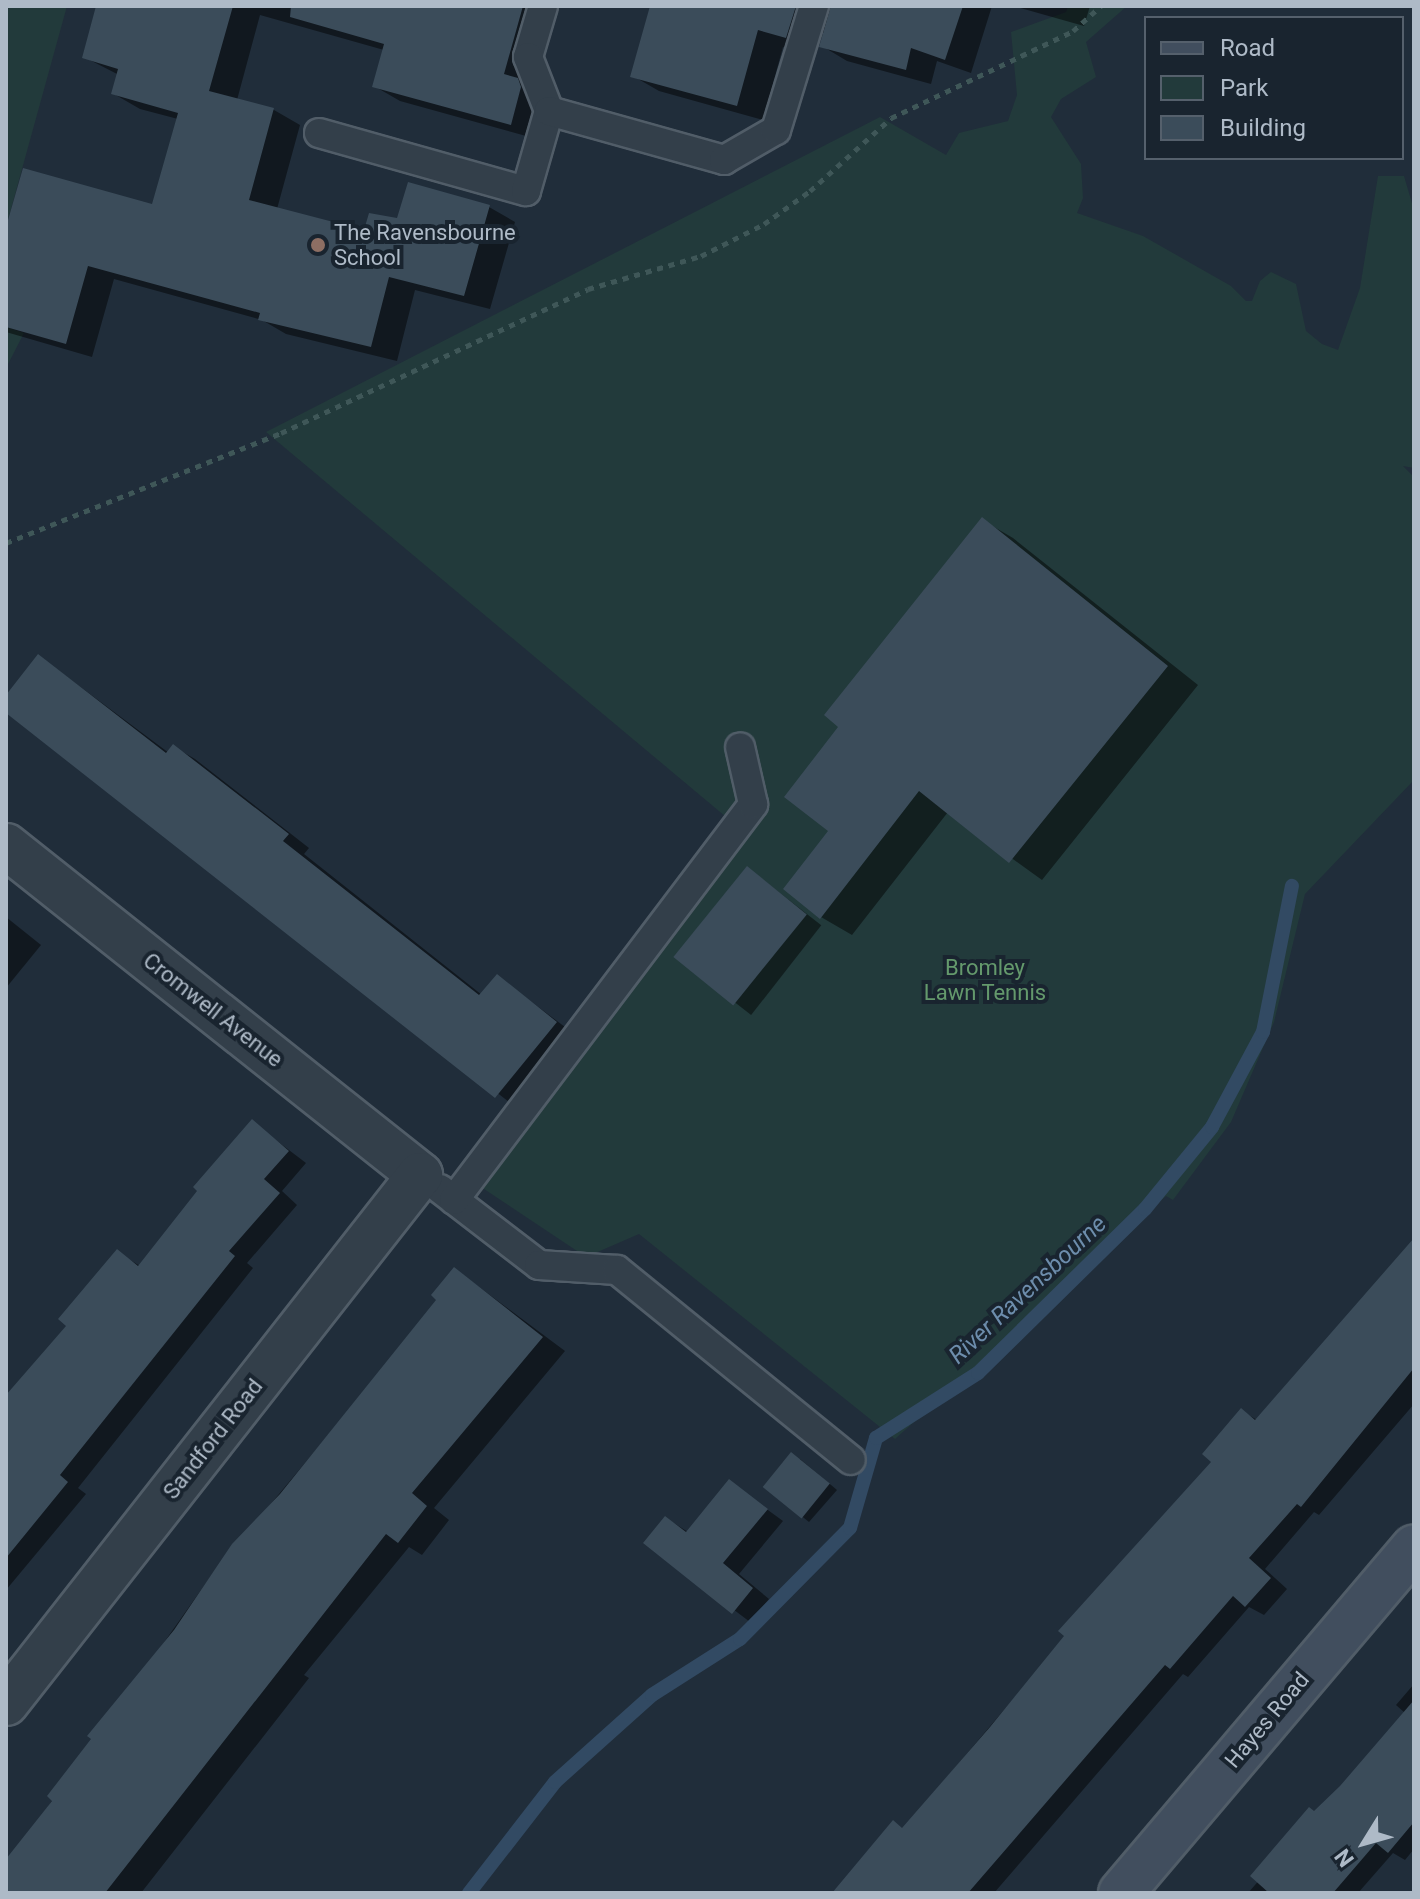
<!DOCTYPE html>
<html>
<head>
<meta charset="utf-8">
<style>
	body { margin:0 }
	#map { position:relative; width:1420px; height:1899px; overflow:hidden; background:#202d3a; font-family:Roboto,sans-serif }
	div>[style] { position:absolute }
	.green>* { inset:0; background:#223a3b }
	.shadow>* { inset:0; background:#0007; transform-origin:0 0 }
	.stream>* { height:14px; margin:-7px; padding:0 7px; transform-origin:7px; border-radius:7px; background:#324a63 }
	.building>* { inset:0; background:#3b4c5a; transform-origin:0 0 }
	.path>* { height:5px; margin-top:-2.5px; transform-origin:0; background:repeating-linear-gradient(90deg,#3f5758 0 6px,transparent 0 12px) }
	.roads { filter:drop-shadow(2px 0 #515d68) drop-shadow(-2px 0 #515d68) drop-shadow(0 2px #515d68) drop-shadow(0 -2px #515d68) }
	.service>* { height:28px; margin:-14px; padding:0 14px; transform-origin:14px; border-radius:14px; background:#333f4a }
	.minor>* { height:44px; margin:-22px; padding:0 22px; transform-origin:22px; border-radius:22px; background:#333f4a }
	.secondary>* { height:44px; margin:-22px; padding:0 22px; transform-origin:22px; border-radius:22px; background:#414e5e }
	.dots>* { width:22px; height:22px; translate:-50% -50%; box-sizing:border-box; border:4px solid #19242f; border-radius:50% }
	span { translate:-50% -50%; white-space:nowrap; text-align:center; line-height:1.15; -webkit-text-stroke:8px #19242f; paint-order:stroke }
	.poi-label { font-size:22px; color:#aebac7 }
	.left { translate:0 -50%; text-align:left }
	.park-label { font-size:22px; color:#64996c }
	.street-label { font-size:22px; color:#aebac7 }
	.water-label { font-size:24px; color:#6d8dac; font-style:italic }
	.frame { position:absolute; inset:0; border:8px solid #aebac7; pointer-events:none }
	.legend { position:absolute; left:1144px; top:16px; width:260px; height:144px; box-sizing:border-box; background:#19242f; border:2px solid #55606c; margin:0; padding:10px 14px; list-style:none; font-size:24px; color:#aebac7 }
	.legend li { display:flex; align-items:center; gap:16px; height:40px }
	.legend b { width:40px; border:2px solid #55606c }
	.north { position:absolute; left:1324px; top:1803px; width:80px; height:80px; -webkit-text-stroke:6px #19242f; paint-order:stroke; rotate:233deg; font-size:22px; font-weight:700; line-height:32px; text-align:center; color:#aebac7 }
	.north::after { content:''; display:block; margin:auto; width:28px; height:36px; background:#aebac7; clip-path:polygon(50% 0,100% 100%,50% 72%,0 100%) }
</style>
</head>
<body>
<div id="map">
	<div class="green">
		<i style="clip-path:polygon(6px 6px,67px 6px,6px 227px)"></i>
		<i style="clip-path:polygon(1068px 6px,1127px 6px,1086px 42px,1096px 77px,1061px 99px,1051px 117px,1081px 164px,1083px 198px,1077px 213px,1143px 236px,1231px 286px,1246px 301px,1252px 301px,1260px 281px,1271px 272px,1296px 284px,1306px 331px,1322px 344px,1338px 350px,1360px 288px,1378px 176px,1404px 176px,1414px 210px,1414px 468px,1403px 466px,1414px 477px,1414px 780px,1305px 894px,1274px 1022px,1231px 1122px,1173px 1200px,1166px 1196px,895px 1439px,639px 1234px,586px 1257px,481px 1187px,744px 832px,266px 432px,880px 117px,946px 155px,959px 133px,1008px 121px,1017px 95px,1011px 32px,1066px 12px)"></i>
		<i style="clip-path:polygon(6px 327px,24px 333px,6px 368px)"></i>
	</div>
	<div class="shadow">
		<i style="clip-path:polygon(98px 6px,553px 6px,531px 88px,544px 95px,537px 139px,400px 101px,374px 86px,384px 50px,260px 15px,237px 100px,274px 110px,300px 125px,277px 209px,366px 233px,398px 221px,489px 207px,515px 222px,490px 309px,415px 290px,397px 361px,286px 334px,262px 320px,114px 279px,92px 357px,6px 332px,6px 234px,154px 207px,178px 119px,140px 109px,114px 94px,119px 75px,84px 57px)"></i>
		<i style="clip-path:polygon(652px 6px,829px 10px,992px 6px,971px 73px,937px 61px,931px 84px,847px 61px,822px 46px,824px 22px,813px 52px,783px 47px,763px 120px,659px 91px,633px 76px)"></i>
		<i style="clip-path:polygon(1013px 6px,1090px 6px,1084px 26px)"></i>
		<i style="clip-path:polygon(982px 520px,1013px 538px,1198px 685px,1042px 880px,948px 812px,852px 935px,821px 917px,831px 831px)"></i>
		<i style="clip-path:polygon(39px 656px,169px 753px,174px 747px,195px 759px,309px 848px,304px 854px,482px 995px,497px 976px,577px 1036px,518px 1109px,6px 711px,6px 698px)"></i>
		<i style="left:748px;top:868px;width:93px;height:114px;rotate:38deg"></i>
		<i style="clip-path:polygon(6px 917px,41px 945px,6px 988px)"></i>
		<i style="clip-path:polygon(252px 1122px,306px 1163px,282px 1191px,297px 1205px,247px 1263px,253px 1268px,78px 1488px,86px 1494px,6px 1590px,6px 1398px,68px 1326px,117px 1252px,140px 1266px)"></i>
		<i style="clip-path:polygon(1414px 1241px,1414px 1404px,1319px 1515px,1314px 1512px,1265px 1569px,1287px 1589px,1264px 1615px,1249px 1607px,1188px 1677px,1183px 1674px,994px 1893px,837px 1893px,893px 1823px,903px 1829px,1214px 1462px,1242px 1411px,1257px 1420px)"></i>
		<i style="clip-path:polygon(455px 1269px,565px 1351px,434px 1508px,449px 1520px,422px 1555px,409px 1547px,304px 1675px,309px 1678px,141px 1893px,6px 1893px,6px 1866px,213px 1573px,395px 1355px,439px 1299px)"></i>
		<i style="clip-path:polygon(800px 1459px,837px 1490px,809px 1522px,765px 1487px)"></i>
		<i style="clip-path:polygon(729px 1482px,783px 1521px,739px 1574px,769px 1599px,750px 1622px,646px 1543px,666px 1518px,688px 1532px)"></i>
		<i style="clip-path:polygon(1414px 1684px,1414px 1849px,1405px 1860px,1393px 1853px,1358px 1893px,1248px 1893px,1405px 1713px,1396px 1705px)"></i>
	</div>
	<div class="stream">
		<i style="left:469px;top:1893px;width:140px;rotate:-52.2deg"></i>
		<i style="left:555px;top:1782px;width:130px;rotate:-41.9deg"></i>
		<i style="left:652px;top:1695px;width:104px;rotate:-32.5deg"></i>
		<i style="left:740px;top:1639px;width:156px;rotate:-45.3deg"></i>
		<i style="left:850px;top:1528px;width:94px;rotate:-73.9deg"></i>
		<i style="left:876px;top:1438px;width:121px;rotate:-32.5deg"></i>
		<i style="left:978px;top:1373px;width:234px;rotate:-44.5deg"></i>
		<i style="left:1145px;top:1209px;width:106px;rotate:-50.7deg"></i>
		<i style="left:1212px;top:1127px;width:108px;rotate:-61.8deg"></i>
		<i style="left:1263px;top:1032px;width:149px;rotate:-78.8deg"></i>
	</div>
	<div class="building">
		<i style="clip-path:polygon(96px 6px,233px 6px,209px 91px,274px 108px,249px 200px,364px 230px,369px 213px,397px 218px,408px 182px,490px 205px,464px 296px,389px 277px,371px 347px,258px 320px,260px 313px,88px 266px,66px 344px,6px 327px,6px 227px,23px 168px,152px 204px,178px 113px,111px 94px,118px 69px,82px 58px)"></i>
		<i style="clip-path:polygon(291px 6px,523px 6px,504px 74px,518px 78px,521px 87px,511px 125px,372px 87px,384px 44px,290px 17px)"></i>
		<i style="clip-path:polygon(650px 6px,796px 6px,786px 38px,758px 30px,737px 106px,630px 77px)"></i>
		<i style="clip-path:polygon(831px 6px,963px 6px,945px 60px,911px 48px,906px 70px,819px 47px)"></i>
		<i style="clip-path:polygon(982px 517px,1168px 666px,1009px 863px,919px 791px,820px 919px,783px 889px,828px 831px,784px 797px,838px 727px,824px 715px)"></i>
		<i style="clip-path:polygon(38px 654px,166px 753px,173px 744px,289px 834px,283px 841px,479px 995px,497px 974px,557px 1022px,495px 1098px,6px 713px,6px 695px)"></i>
		<i style="left:747px;top:866px;width:77px;height:117px;rotate:39deg"></i>
		<i style="clip-path:polygon(252px 1119px,289px 1151px,264px 1179px,280px 1193px,229px 1251px,235px 1256px,60px 1475px,68px 1482px,6px 1558px,6px 1395px,66px 1326px,58px 1319px,117px 1249px,138px 1266px,197px 1191px,193px 1187px)"></i>
		<i style="clip-path:polygon(1414px 1238px,1414px 1368px,1301px 1507px,1297px 1504px,1249px 1558px,1271px 1578px,1245px 1607px,1233px 1596px,1170px 1669px,1165px 1665px,968px 1893px,832px 1893px,893px 1820px,902px 1828px,990px 1727px,1064px 1636px,1058px 1631px,1211px 1462px,1202px 1454px,1241px 1408px,1255px 1420px)"></i>
		<i style="clip-path:polygon(454px 1267px,543px 1337px,412px 1493px,427px 1506px,398px 1543px,386px 1534px,105px 1893px,6px 1893px,6px 1859px,52px 1801px,47px 1796px,91px 1739px,87px 1736px,174px 1630px,232px 1544px,280px 1494px,436px 1300px,431px 1295px)"></i>
		<i style="left:791px;top:1452px;width:50px;height:45px;rotate:39deg"></i>
		<i style="clip-path:polygon(729px 1479px,768px 1509px,723px 1563px,753px 1588px,732px 1614px,643px 1543px,665px 1516px,686px 1532px)"></i>
		<i style="clip-path:polygon(1414px 1700px,1414px 1822px,1388px 1853px,1376px 1843px,1333px 1893px,1269px 1893px,1250px 1876px,1309px 1807px,1314px 1811px,1340px 1786px)"></i>
	</div>
	<div class="path">
		<i style="left:6px;top:543px;width:296px;rotate:-21.8deg"></i>
		<i style="left:281px;top:433px;width:339px;rotate:-25.1deg"></i>
		<i style="left:588px;top:289px;width:118px;rotate:-16.3deg"></i>
		<i style="left:701px;top:256px;width:71px;rotate:-26.9deg"></i>
		<i style="left:764px;top:224px;width:57px;rotate:-35.7deg"></i>
		<i style="left:810px;top:191px;width:109px;rotate:-42deg"></i>
		<i style="left:891px;top:118px;width:202px;rotate:-25.5deg"></i>
		<i style="left:1073px;top:31px;width:38px;rotate:-42deg"></i>
	</div>
	<div class="roads">
		<div class="service">
			<i style="left:543px;top:6px;width:53px;rotate:106.4deg"></i>
			<i style="left:528px;top:57px;width:58px;rotate:68.7deg"></i>
			<i style="left:319px;top:133px;width:215px;rotate:15.7deg"></i>
			<i style="left:526px;top:191px;width:83px;rotate:-74deg"></i>
			<i style="left:549px;top:111px;width:182px;rotate:15.6deg"></i>
			<i style="left:724px;top:160px;width:60px;rotate:-30deg"></i>
			<i style="left:776px;top:130px;width:130px;rotate:-73deg"></i>
			<i style="left:440px;top:1189px;width:125px;rotate:37.5deg"></i>
			<i style="left:539px;top:1265px;width:78px;rotate:3.7deg"></i>
			<i style="left:617px;top:1270px;width:301px;rotate:39.1deg"></i>
			<i style="left:454px;top:1200px;width:496px;rotate:-52.9deg"></i>
			<i style="left:753px;top:804px;width:58px;rotate:-102.8deg"></i>
		</div>
		<div class="minor">
			<i style="left:6px;top:846px;width:529px;rotate:38.47deg"></i>
			<i style="left:420px;top:1175px;width:671px;rotate:128.1deg"></i>
		</div>
		<div class="secondary">
			<i style="left:1121px;top:1893px;width:453px;rotate:-49.7deg"></i>
		</div>
	</div>
	<div class="dots">
		<i style="left:318px;top:245px;background:#8d6e63"></i>
	</div>
	<div class="poi-label">
		<span class="left" style="left:334px;top:245px">The Ravensbourne<br>School</span>
	</div>
	<div class="park-label">
		<span style="left:985px;top:980px">Bromley<br>Lawn Tennis</span>
	</div>
	<div class="street-label">
		<span style="left:213px;top:1010px;rotate:38deg">Cromwell Avenue</span>
		<span style="left:213px;top:1439px;rotate:-52deg">Sandford Road</span>
		<span style="left:1267px;top:1720px;rotate:-50deg">Hayes Road</span>
	</div>
	<div class="water-label">
		<span style="left:1028px;top:1290px;rotate:-43deg">River Ravensbourne</span>
	</div>
	<div class="frame"></div>
	<ul class="legend">
	<li><b style="height:10px;background:#414e5e"></b>Road</li>
	<li><b style="height:22px;background:#223a3b"></b>Park</li>
	<li><b style="height:22px;background:#3b4c5a"></b>Building</li>
	</ul>
	<div class="north">N</div>
</div>
</body>
</html>
